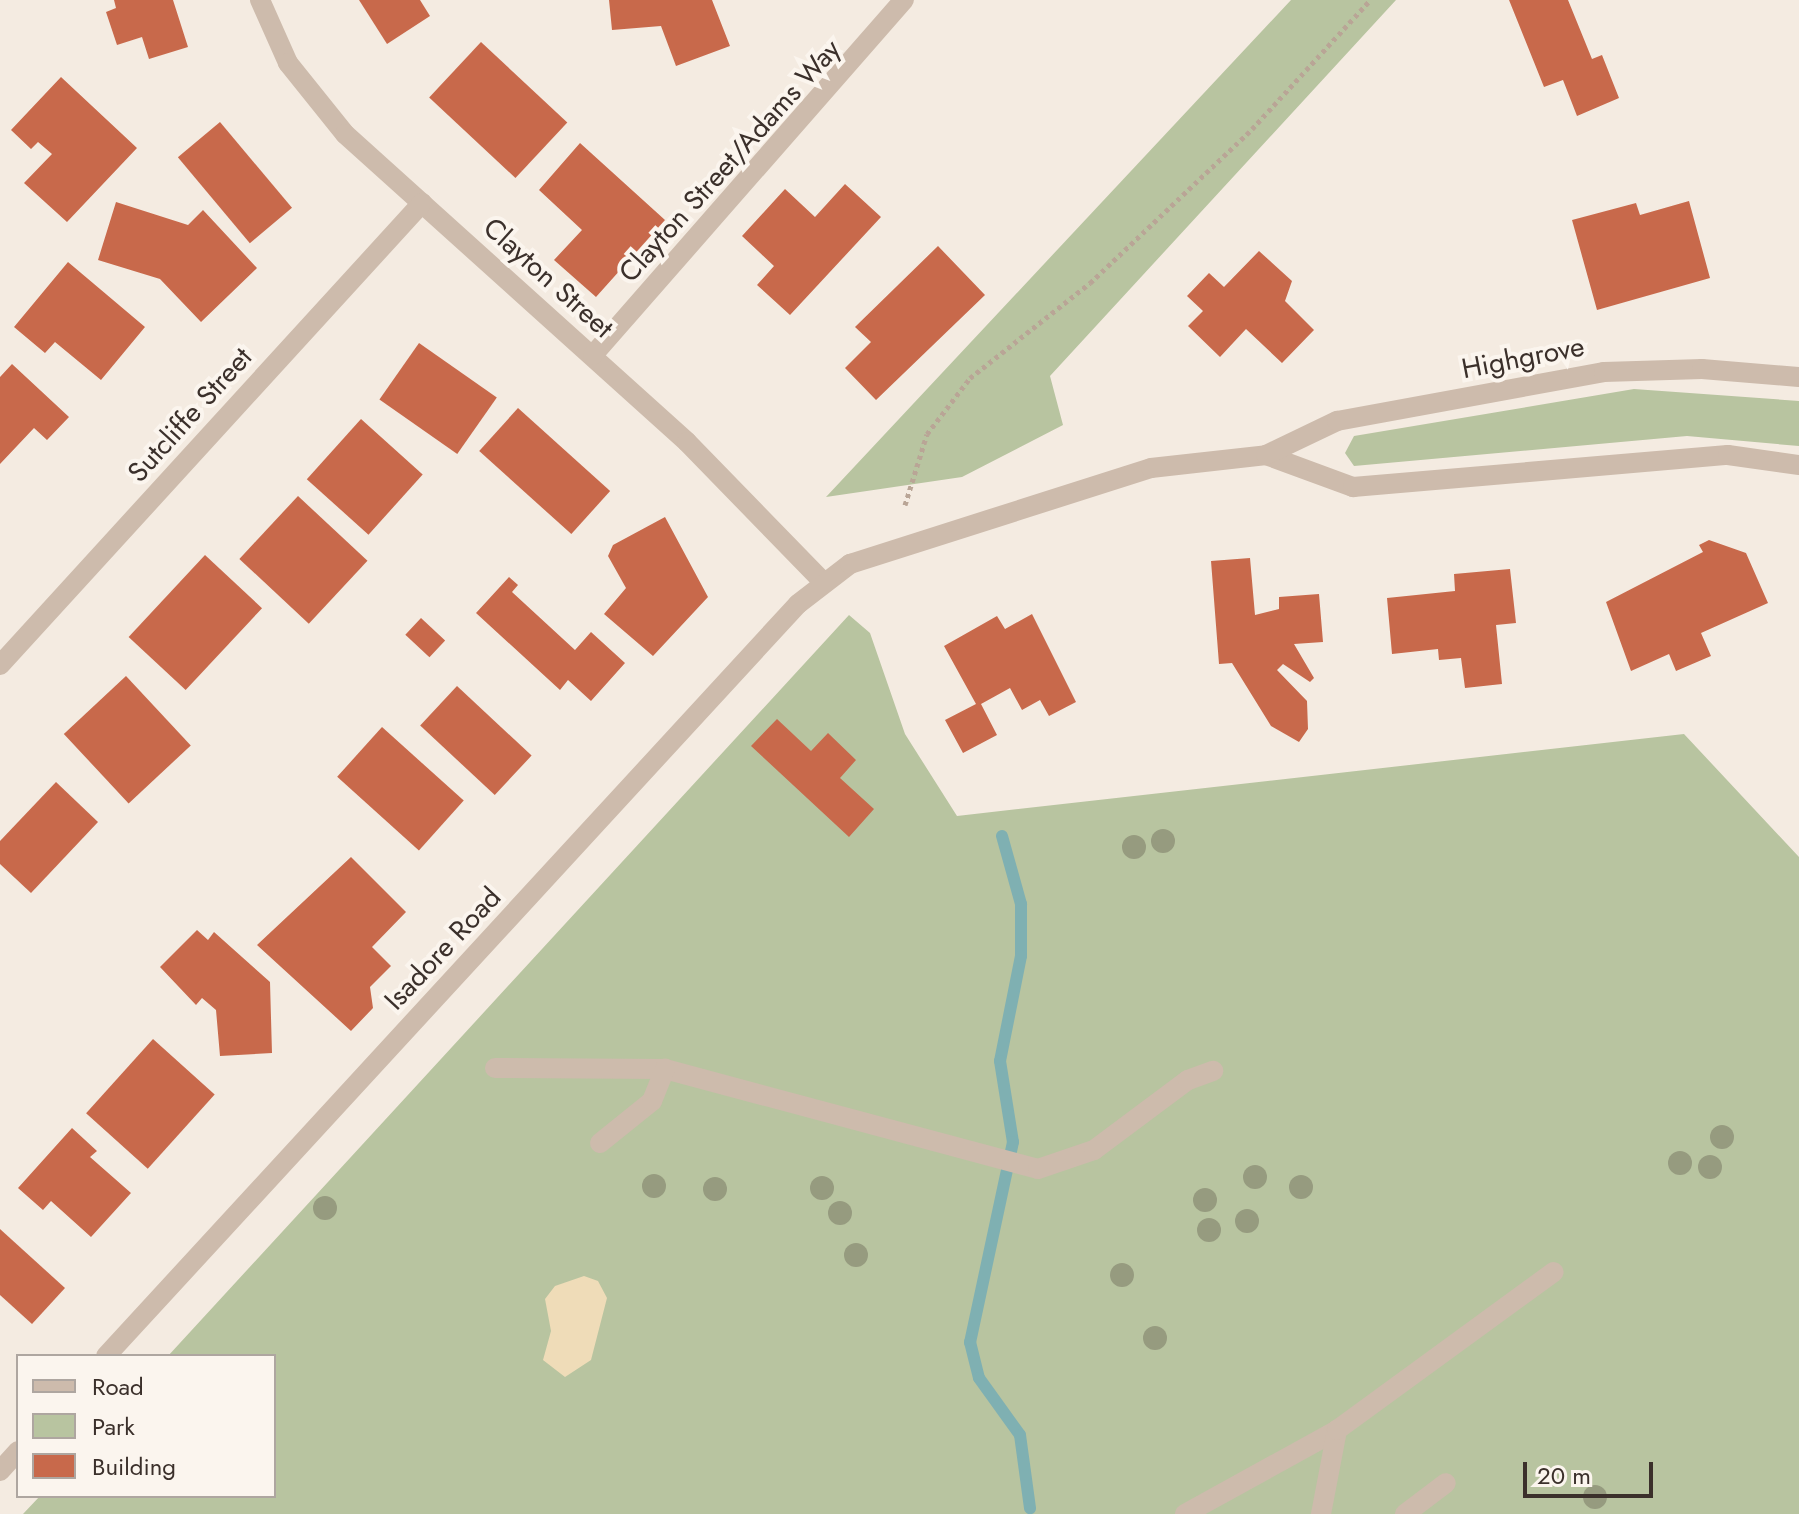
<!DOCTYPE html>
<html>
<head>
<meta charset="utf-8">
<style>
	body { margin:0 }
	#map { position:relative; width:1799px; height:1514px; overflow:hidden; background:#f4ebe1; font-family:Jost,sans-serif }
	div>[style] { position:absolute }
	.green>* { inset:0; background:#b8c4a0 }
	.sand>* { inset:0; background:#efdcb8 }
	.stream>* { height:12px; margin:-6px; padding:0 6px; transform-origin:6px; border-radius:6px; background:#7fb0b2 }
	.building>* { inset:0; background:#c8694b; transform-origin:0 0 }
	.path>* { height:5px; margin-top:-2.5px; transform-origin:0; background:repeating-linear-gradient(90deg,#b9a596 0 4px,transparent 0 8px) }
	.service>* { height:20px; margin:-10px; padding:0 10px; transform-origin:10px; border-radius:10px; background:#cdbbac }
	.minor>* { height:20px; margin:-10px; padding:0 10px; transform-origin:10px; border-radius:10px; background:#cdbbac }
	.trees>* { width:24px; height:24px; margin:-12px; border-radius:50%; background:#969b7f }
	span { translate:-50% -50%; white-space:nowrap; text-align:center; line-height:1.15; -webkit-text-stroke:8px #fbf5ee; paint-order:stroke }
	.street-label { font-size:28px; color:#3b302b }
	.legend { position:absolute; left:16px; top:1354px; width:260px; height:144px; box-sizing:border-box; background:#fbf5ee; border:2px solid #aea6a0; margin:0; padding:10px 14px; list-style:none; font-size:24px; color:#3b302b }
	.legend li { display:flex; align-items:center; gap:16px; height:40px }
	.legend b { width:40px; border:2px solid #aea6a0 }
	.scale { position:absolute; left:1523px; top:1462px; width:130px; height:36px; box-sizing:border-box; border:4px solid #3b302b; border-top:0; padding-left:10px; font-size:24px; line-height:28px; white-space:nowrap; color:#3b302b; -webkit-text-stroke:6px #fbf5ee; paint-order:stroke }
</style>
</head>
<body>
<div id="map">
	<div class="green">
		<i style="clip-path:polygon(1291px 0,1396px 0,1050px 376px,1063px 425px,962px 477px,826px 497px)"></i>
		<i style="clip-path:polygon(1634px 389px,1799px 401px,1799px 446px,1687px 436px,1354px 466px,1345px 453px,1354px 436px)"></i>
		<i style="clip-path:polygon(849px 615px,870px 633px,905px 734px,957px 816px,1684px 734px,1799px 857px,1799px 1514px,23px 1514px,40px 1496px,274px 1496px,274px 1356px,168px 1356px)"></i>
	</div>
	<div class="sand">
		<i style="clip-path:polygon(584px 1276px,598px 1281px,607px 1298px,591px 1360px,565px 1377px,543px 1360px,551px 1331px,545px 1299px,555px 1286px)"></i>
	</div>
	<div class="stream">
		<i style="left:1002px;top:836px;width:71px;rotate:74.4deg"></i>
		<i style="left:1021px;top:904px;width:52px;rotate:90deg"></i>
		<i style="left:1021px;top:956px;width:107px;rotate:101.3deg"></i>
		<i style="left:1000px;top:1061px;width:82px;rotate:80.9deg"></i>
		<i style="left:1013px;top:1142px;width:205px;rotate:102.1deg"></i>
		<i style="left:970px;top:1342px;width:37px;rotate:76deg"></i>
		<i style="left:979px;top:1378px;width:70px;rotate:54.3deg"></i>
		<i style="left:1020px;top:1435px;width:74px;rotate:82.2deg"></i>
	</div>
	<div class="building">
		<i style="clip-path:polygon(114px 0,173px 0,188px 47px,149px 59px,142px 37px,117px 45px,106px 12px,116px 8px)"></i>
		<i style="clip-path:polygon(359px 0,420px 0,430px 16px,387px 44px)"></i>
		<i style="clip-path:polygon(609px 0,712px 0,730px 46px,676px 66px,661px 26px,612px 30px)"></i>
		<i style="clip-path:polygon(1509px 0,1568px 0,1592px 59px,1602px 55px,1619px 98px,1577px 116px,1563px 80px,1544px 87px)"></i>
		<i style="left:481px;top:42px;width:118px;height:76px;rotate:43deg"></i>
		<i style="clip-path:polygon(61px 77px,137px 148px,67px 222px,24px 183px,52px 154px,38px 142px,31px 149px,11px 130px)"></i>
		<i style="left:220px;top:122px;width:112px;height:55px;rotate:50deg"></i>
		<i style="clip-path:polygon(580px 143px,665px 220px,596px 297px,554px 260px,582px 230px,539px 190px)"></i>
		<i style="clip-path:polygon(845px 184px,881px 217px,790px 315px,757px 285px,774px 266px,742px 236px,785px 189px,815px 217px)"></i>
		<i style="clip-path:polygon(1689px 201px,1710px 278px,1597px 310px,1572px 220px,1636px 203px,1640px 215px)"></i>
		<i style="clip-path:polygon(116px 202px,188px 225px,203px 210px,257px 268px,201px 322px,160px 279px,98px 260px)"></i>
		<i style="clip-path:polygon(938px 246px,985px 295px,876px 400px,845px 368px,871px 342px,855px 327px)"></i>
		<i style="clip-path:polygon(1259px 251px,1292px 281px,1285px 301px,1314px 330px,1282px 363px,1246px 329px,1220px 357px,1188px 326px,1203px 311px,1187px 296px,1209px 273px,1224px 287px)"></i>
		<i style="clip-path:polygon(68px 262px,145px 327px,101px 380px,55px 342px,45px 353px,14px 327px)"></i>
		<i style="left:419px;top:343px;width:95px;height:69px;rotate:35deg"></i>
		<i style="clip-path:polygon(12px 364px,69px 417px,47px 440px,34px 428px,0 464px,0 377px)"></i>
		<i style="left:518px;top:408px;width:124px;height:58px;rotate:42deg"></i>
		<i style="left:361px;top:419px;width:83px;height:81px;rotate:42deg"></i>
		<i style="left:298px;top:496px;width:95px;height:86px;rotate:43deg"></i>
		<i style="clip-path:polygon(665px 517px,708px 597px,653px 656px,604px 614px,626px 588px,608px 556px,613px 545px)"></i>
		<i style="clip-path:polygon(1709px 540px,1746px 553px,1768px 603px,1701px 633px,1711px 656px,1676px 671px,1669px 654px,1631px 671px,1606px 602px,1703px 552px,1699px 545px)"></i>
		<i style="left:205px;top:555px;width:78px;height:112px;rotate:43deg"></i>
		<i style="clip-path:polygon(1250px 558px,1255px 615px,1279px 609px,1279px 597px,1319px 594px,1323px 642px,1294px 644px,1314px 678px,1310px 682px,1283px 664px,1277px 670px,1307px 701px,1308px 729px,1299px 742px,1271px 726px,1232px 663px,1219px 664px,1211px 561px)"></i>
		<i style="clip-path:polygon(1510px 569px,1516px 623px,1496px 625px,1502px 684px,1465px 688px,1461px 658px,1439px 660px,1438px 649px,1392px 654px,1387px 598px,1455px 591px,1454px 574px)"></i>
		<i style="clip-path:polygon(509px 577px,518px 585px,512px 592px,575px 650px,591px 632px,625px 663px,591px 701px,568px 680px,560px 690px,476px 613px)"></i>
		<i style="clip-path:polygon(1032px 614px,1076px 702px,1049px 716px,1040px 700px,1022px 710px,1010px 688px,981px 704px,997px 735px,963px 753px,945px 720px,976px 704px,944px 646px,997px 616px,1005px 629px)"></i>
		<i style="left:421px;top:618px;width:33px;height:23px;rotate:43deg"></i>
		<i style="left:126px;top:676px;width:95px;height:85px;rotate:47deg"></i>
		<i style="left:457px;top:686px;width:102px;height:54px;rotate:43deg"></i>
		<i style="clip-path:polygon(777px 719px,811px 751px,828px 733px,856px 760px,840px 778px,874px 809px,849px 837px,751px 746px)"></i>
		<i style="left:382px;top:727px;width:110px;height:67px;rotate:42deg"></i>
		<i style="clip-path:polygon(56px 782px,98px 822px,31px 893px,0 864px,0 841px)"></i>
		<i style="clip-path:polygon(351px 857px,406px 912px,372px 947px,391px 966px,370px 987px,373px 1008px,351px 1031px,257px 945px)"></i>
		<i style="clip-path:polygon(197px 930px,208px 940px,214px 932px,270px 982px,272px 1053px,220px 1056px,216px 1010px,202px 998px,196px 1005px,160px 967px)"></i>
		<i style="left:153px;top:1039px;width:83px;height:100px;rotate:42deg"></i>
		<i style="clip-path:polygon(72px 1128px,97px 1151px,90px 1157px,131px 1193px,91px 1237px,51px 1201px,43px 1210px,18px 1188px)"></i>
		<i style="clip-path:polygon(0 1229px,65px 1288px,32px 1324px,0 1295px)"></i>
	</div>
	<div class="path">
		<i style="left:905px;top:505px;width:74px;rotate:-72.8deg"></i>
		<i style="left:927px;top:434px;width:71px;rotate:-52.5deg"></i>
		<i style="left:970px;top:378px;width:153px;rotate:-38.4deg"></i>
		<i style="left:1090px;top:283px;width:224px;rotate:-43.5deg"></i>
		<i style="left:1252px;top:129px;width:175px;rotate:-47.5deg"></i>
	</div>
	<div class="service">
		<i style="left:495px;top:1068px;width:170px;rotate:0.3deg"></i>
		<i style="left:665px;top:1069px;width:386px;rotate:15deg"></i>
		<i style="left:1038px;top:1169px;width:59px;rotate:-18.7deg"></i>
		<i style="left:1094px;top:1150px;width:117px;rotate:-36.7deg"></i>
		<i style="left:1188px;top:1080px;width:27px;rotate:-20deg"></i>
		<i style="left:600px;top:1143px;width:67px;rotate:-38.9deg"></i>
		<i style="left:652px;top:1101px;width:35px;rotate:-68deg"></i>
		<i style="left:1185px;top:1514px;width:174px;rotate:-28.9deg"></i>
		<i style="left:1321px;top:1514px;width:86px;rotate:-79.2deg"></i>
		<i style="left:1337px;top:1430px;width:268px;rotate:-36.1deg"></i>
		<i style="left:1405px;top:1514px;width:51px;rotate:-37.1deg"></i>
	</div>
	<div class="minor">
		<i style="left:260px;top:0;width:69px;rotate:66deg"></i>
		<i style="left:288px;top:63px;width:91px;rotate:51.2deg"></i>
		<i style="left:345px;top:134px;width:460px;rotate:42deg"></i>
		<i style="left:687px;top:442px;width:194px;rotate:45.8deg"></i>
		<i style="left:593px;top:355px;width:472px;rotate:-48.8deg"></i>
		<i style="left:1266px;top:455px;width:93px;rotate:20.2deg"></i>
		<i style="left:1353px;top:487px;width:376px;rotate:-4.9deg"></i>
		<i style="left:1728px;top:455px;width:72px;rotate:8deg"></i>
		<i style="left:0;top:665px;width:626px;rotate:-47.59deg"></i>
		<i style="left:106px;top:1356px;width:1022px;rotate:-47.38deg"></i>
		<i style="left:798px;top:604px;width:66px;rotate:-37.6deg"></i>
		<i style="left:850px;top:564px;width:316px;rotate:-17.7deg"></i>
		<i style="left:1151px;top:468px;width:116px;rotate:-6.4deg"></i>
		<i style="left:1266px;top:455px;width:79px;rotate:-25.6deg"></i>
		<i style="left:1337px;top:421px;width:271px;rotate:-10.4deg"></i>
		<i style="left:1604px;top:372px;width:98px;rotate:-1.8deg"></i>
		<i style="left:1702px;top:369px;width:97px;rotate:4.7deg"></i>
		<i style="left:0;top:1471px;width:27px;rotate:-48deg"></i>
	</div>
	<div class="trees">
		<i style="left:1163px;top:841px"></i>
		<i style="left:1134px;top:847px"></i>
		<i style="left:1722px;top:1137px"></i>
		<i style="left:1680px;top:1163px"></i>
		<i style="left:1710px;top:1167px"></i>
		<i style="left:1255px;top:1177px"></i>
		<i style="left:654px;top:1186px"></i>
		<i style="left:1301px;top:1187px"></i>
		<i style="left:822px;top:1188px"></i>
		<i style="left:715px;top:1189px"></i>
		<i style="left:1205px;top:1200px"></i>
		<i style="left:325px;top:1208px"></i>
		<i style="left:840px;top:1213px"></i>
		<i style="left:1247px;top:1221px"></i>
		<i style="left:1209px;top:1230px"></i>
		<i style="left:856px;top:1255px"></i>
		<i style="left:1122px;top:1275px"></i>
		<i style="left:1155px;top:1338px"></i>
		<i style="left:1595px;top:1497px"></i>
	</div>
	<div class="street-label">
		<span style="left:730px;top:161px;rotate:-48deg">Clayton Street/Adams Way</span>
		<span style="left:548px;top:278px;rotate:42deg">Clayton Street</span>
		<span style="left:1523px;top:358px;rotate:-11deg">Highgrove</span>
		<span style="left:190px;top:415px;rotate:-48deg">Sutcliffe Street</span>
		<span style="left:443px;top:949px;rotate:-47deg">Isadore Road</span>
	</div>
	<ul class="legend">
	<li><b style="height:10px;background:#cdbbac"></b>Road</li>
	<li><b style="height:22px;background:#b8c4a0"></b>Park</li>
	<li><b style="height:22px;background:#c8694b"></b>Building</li>
	</ul>
	<div class="scale">20 m</div>
</div>
</body>
</html>
